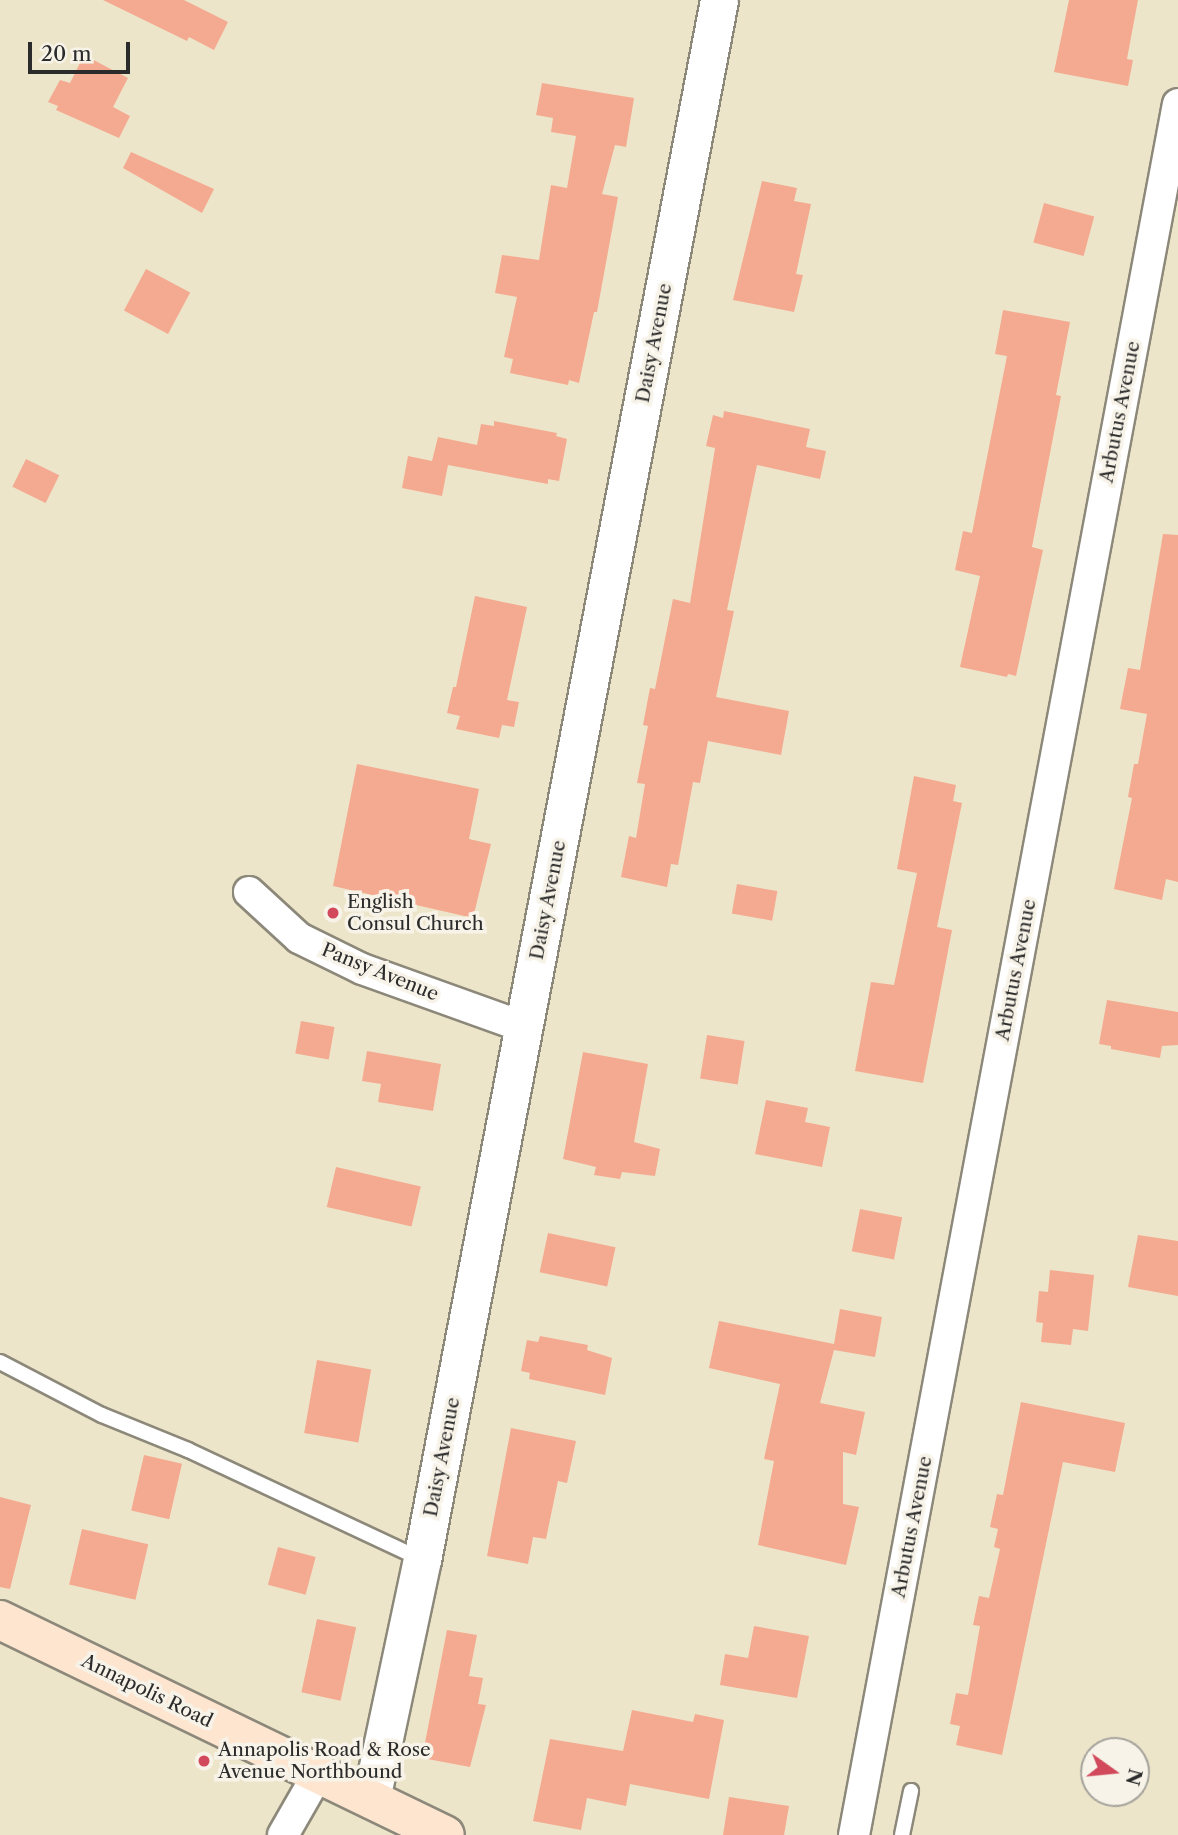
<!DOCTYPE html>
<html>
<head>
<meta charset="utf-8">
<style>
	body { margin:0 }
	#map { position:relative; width:1178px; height:1835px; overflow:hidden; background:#ede5c9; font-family:"Libre Caslon Text",serif }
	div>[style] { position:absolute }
	.building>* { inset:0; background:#f4aa91; transform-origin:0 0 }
	.roads { filter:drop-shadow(2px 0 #8c887a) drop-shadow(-2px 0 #8c887a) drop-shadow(0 2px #8c887a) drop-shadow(0 -2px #8c887a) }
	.service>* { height:14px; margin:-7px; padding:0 7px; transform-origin:7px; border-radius:7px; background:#fff }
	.minor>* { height:30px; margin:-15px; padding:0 15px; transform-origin:15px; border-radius:15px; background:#fff }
	.tertiary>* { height:37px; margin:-18.5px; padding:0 18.5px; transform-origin:18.5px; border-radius:18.5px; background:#fff }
	.secondary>* { height:38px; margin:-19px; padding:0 19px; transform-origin:19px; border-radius:19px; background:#fde5d0 }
	.dots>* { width:19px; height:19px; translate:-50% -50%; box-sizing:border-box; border:4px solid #f7f3e8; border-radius:50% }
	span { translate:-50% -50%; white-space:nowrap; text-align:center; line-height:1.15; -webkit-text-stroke:7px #f7f3e8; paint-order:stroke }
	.street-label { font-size:19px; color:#2b2b2b }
	.poi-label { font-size:19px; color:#2b2b2b }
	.left { translate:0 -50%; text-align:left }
	.north { position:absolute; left:1080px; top:1737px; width:70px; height:70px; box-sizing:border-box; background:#f7f3e8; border:2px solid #a5a39c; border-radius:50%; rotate:105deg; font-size:19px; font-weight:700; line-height:28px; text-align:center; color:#2b2b2b }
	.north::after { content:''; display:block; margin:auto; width:24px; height:32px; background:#d1495b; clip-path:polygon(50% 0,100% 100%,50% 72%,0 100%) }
	.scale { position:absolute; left:28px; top:42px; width:102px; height:32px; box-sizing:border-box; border:4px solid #2b2b2b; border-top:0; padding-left:9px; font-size:21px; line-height:24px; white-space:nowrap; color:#2b2b2b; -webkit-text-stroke:5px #f7f3e8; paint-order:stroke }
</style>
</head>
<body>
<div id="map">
	<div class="building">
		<i style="clip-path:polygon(103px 0,184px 0,228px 22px,214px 50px,189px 37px,187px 41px)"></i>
		<i style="clip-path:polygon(1069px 0,1138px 0,1127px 59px,1133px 60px,1128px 86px,1054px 72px)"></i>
		<i style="clip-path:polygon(84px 55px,128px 78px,113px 107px,130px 116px,119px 138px,56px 110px,58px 106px,48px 102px,60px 80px,70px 83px)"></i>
		<i style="clip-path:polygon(542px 83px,634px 98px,626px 147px,615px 145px,602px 194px,618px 197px,597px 312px,594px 312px,579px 383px,569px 380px,568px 385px,510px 373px,513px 359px,504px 357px,517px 297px,495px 293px,502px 255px,539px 260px,551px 185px,567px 188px,576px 136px,551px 132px,553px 118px,536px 115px)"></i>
		<i style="clip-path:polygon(131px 152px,214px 189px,202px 213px,123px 168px)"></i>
		<i style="clip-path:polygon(762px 181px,797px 188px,794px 201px,811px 204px,796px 274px,803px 275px,794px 312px,733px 300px)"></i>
		<i style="left:1044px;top:203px;width:52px;height:41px;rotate:15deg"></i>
		<i style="left:146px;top:269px;width:50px;height:47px;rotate:28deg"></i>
		<i style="clip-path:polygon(1003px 310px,1070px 322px,1056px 395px,1061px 396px,1032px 547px,1043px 550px,1016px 676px,1008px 674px,1007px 677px,960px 667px,980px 576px,955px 570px,963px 531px,972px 533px,1007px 356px,995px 354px)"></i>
		<i style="clip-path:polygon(724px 411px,810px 429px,806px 447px,826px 451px,820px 479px,757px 465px,727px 610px,734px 611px,716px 697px,789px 711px,781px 755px,708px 741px,700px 783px,693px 782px,678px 865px,671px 864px,667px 887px,621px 877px,629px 836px,636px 838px,645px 784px,637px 783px,648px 726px,643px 725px,650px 688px,655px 689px,673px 599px,690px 603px,715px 448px,706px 446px,713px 415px,723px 418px)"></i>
		<i style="clip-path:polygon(494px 421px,557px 433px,556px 436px,567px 439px,559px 481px,548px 479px,548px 484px,448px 465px,442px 496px,402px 488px,408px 456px,432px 461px,438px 437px,477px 445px,481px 424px,494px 426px)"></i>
		<i style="left:26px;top:459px;width:37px;height:31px;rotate:26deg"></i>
		<i style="clip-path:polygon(1163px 534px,1178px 535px,1178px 882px,1166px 879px,1162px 900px,1114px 889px,1132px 798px,1128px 797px,1134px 764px,1138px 764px,1147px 714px,1120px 709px,1128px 668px,1140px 670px)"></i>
		<i style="clip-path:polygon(475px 596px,527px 607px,507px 700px,519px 702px,514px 727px,502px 725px,499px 738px,456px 729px,460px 716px,447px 713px,453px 687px,456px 687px)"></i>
		<i style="clip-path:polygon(357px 764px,479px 789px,469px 839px,491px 844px,473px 918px,333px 886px)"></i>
		<i style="clip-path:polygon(914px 776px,956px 785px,953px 801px,962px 803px,937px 927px,952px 930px,923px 1083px,855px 1071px,871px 982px,894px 985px,917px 873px,897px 869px)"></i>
		<i style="left:737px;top:884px;width:41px;height:30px;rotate:10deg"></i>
		<i style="clip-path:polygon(1107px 1000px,1178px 1012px,1178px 1045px,1162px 1046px,1160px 1058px,1111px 1049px,1111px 1046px,1099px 1044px)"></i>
		<i style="left:301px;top:1021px;width:34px;height:33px;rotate:10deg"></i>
		<i style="left:707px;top:1035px;width:38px;height:44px;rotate:9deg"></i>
		<i style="clip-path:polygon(367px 1051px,441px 1064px,433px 1111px,378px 1102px,381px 1084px,362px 1081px)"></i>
		<i style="clip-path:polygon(583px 1052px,648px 1064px,634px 1142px,660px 1149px,655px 1176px,622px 1172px,620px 1179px,594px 1175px,596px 1167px,563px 1159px)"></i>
		<i style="clip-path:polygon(766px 1100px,808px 1108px,805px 1122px,830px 1127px,822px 1167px,755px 1154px)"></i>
		<i style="left:336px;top:1167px;width:87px;height:41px;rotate:13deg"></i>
		<i style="left:860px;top:1209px;width:43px;height:43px;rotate:11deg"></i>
		<i style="left:548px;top:1233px;width:69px;height:40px;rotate:12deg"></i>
		<i style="clip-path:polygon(1138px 1235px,1178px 1241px,1178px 1296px,1128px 1287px)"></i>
		<i style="clip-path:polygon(1050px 1270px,1094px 1275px,1088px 1331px,1073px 1329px,1071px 1345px,1041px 1342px,1043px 1323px,1036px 1322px,1039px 1291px,1048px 1292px)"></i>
		<i style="clip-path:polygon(840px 1309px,882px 1317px,875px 1357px,834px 1350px,820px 1403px,865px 1412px,856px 1455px,843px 1452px,843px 1504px,859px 1507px,846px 1565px,758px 1545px,774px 1461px,764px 1459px,780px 1384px,709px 1368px,719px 1321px,834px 1344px)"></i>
		<i style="clip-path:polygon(540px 1336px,588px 1345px,587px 1350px,612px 1358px,605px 1395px,529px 1379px,530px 1373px,521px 1371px,527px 1340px,538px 1342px)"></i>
		<i style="left:317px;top:1360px;width:55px;height:74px;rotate:10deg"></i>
		<i style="clip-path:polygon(1021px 1402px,1125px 1423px,1115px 1472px,1063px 1462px,1002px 1755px,956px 1745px,960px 1726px,950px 1724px,956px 1693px,968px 1695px,980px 1626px,973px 1625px,979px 1596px,989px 1598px,1000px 1549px,994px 1547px,998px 1529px,990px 1527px,997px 1494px,1003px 1495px)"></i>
		<i style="clip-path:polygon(511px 1428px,576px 1441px,567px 1483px,558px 1481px,546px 1539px,533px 1537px,528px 1564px,487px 1556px)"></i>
		<i style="left:144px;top:1455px;width:39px;height:57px;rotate:13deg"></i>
		<i style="clip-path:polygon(0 1497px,31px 1505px,10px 1589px,0 1587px)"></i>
		<i style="left:82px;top:1529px;width:68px;height:57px;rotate:13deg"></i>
		<i style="left:278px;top:1547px;width:39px;height:39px;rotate:15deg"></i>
		<i style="left:317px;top:1619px;width:40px;height:75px;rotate:12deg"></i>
		<i style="clip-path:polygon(754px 1626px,809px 1636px,797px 1698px,720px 1685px,725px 1654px,748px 1658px)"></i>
		<i style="clip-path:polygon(447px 1630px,477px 1635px,469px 1676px,483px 1678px,478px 1704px,486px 1705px,470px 1767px,422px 1758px)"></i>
		<i style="clip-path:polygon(632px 1710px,693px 1722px,695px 1714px,724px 1720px,709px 1799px,630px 1784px,626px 1806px,587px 1798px,581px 1830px,533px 1821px,550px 1739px,623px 1751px)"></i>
		<i style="clip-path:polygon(729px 1797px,789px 1806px,784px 1835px,723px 1835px)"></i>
	</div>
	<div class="roads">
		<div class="service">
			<i style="left:0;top:1362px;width:115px;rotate:27.5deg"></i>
			<i style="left:102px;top:1415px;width:93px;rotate:22.1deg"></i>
			<i style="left:188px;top:1450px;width:257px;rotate:25.1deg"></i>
			<i style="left:902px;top:1835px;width:45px;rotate:-78.4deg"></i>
		</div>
		<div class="minor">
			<i style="left:249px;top:892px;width:68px;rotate:42.6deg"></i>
			<i style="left:299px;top:938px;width:70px;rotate:26.2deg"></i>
			<i style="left:362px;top:969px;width:172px;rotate:19.7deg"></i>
			<i style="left:283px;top:1835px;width:70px;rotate:-60.2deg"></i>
			<i style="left:854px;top:1835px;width:1761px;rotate:-79.4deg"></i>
		</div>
		<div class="tertiary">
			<i style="left:371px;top:1799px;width:244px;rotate:-78deg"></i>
			<i style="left:422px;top:1560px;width:1588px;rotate:-79.22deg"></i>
		</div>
		<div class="secondary">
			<i style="left:0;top:1620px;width:494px;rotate:25.8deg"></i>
		</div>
	</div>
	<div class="dots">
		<i style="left:333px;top:913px;background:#d1495b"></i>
		<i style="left:204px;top:1761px;background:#d1495b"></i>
	</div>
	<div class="street-label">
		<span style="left:654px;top:343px;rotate:-79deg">Daisy Avenue</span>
		<span style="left:1120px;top:412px;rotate:-79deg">Arbutus Avenue</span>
		<span style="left:548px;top:900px;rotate:-79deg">Daisy Avenue</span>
		<span style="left:1016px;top:970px;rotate:-79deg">Arbutus Avenue</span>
		<span style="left:380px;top:972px;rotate:22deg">Pansy Avenue</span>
		<span style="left:442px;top:1457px;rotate:-79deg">Daisy Avenue</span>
		<span style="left:912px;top:1527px;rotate:-79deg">Arbutus Avenue</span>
		<span style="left:147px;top:1691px;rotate:26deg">Annapolis Road</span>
	</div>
	<div class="poi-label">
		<span class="left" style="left:347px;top:913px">English<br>Consul Church</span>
		<span class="left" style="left:218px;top:1761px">Annapolis Road &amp; Rose<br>Avenue Northbound</span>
	</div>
	<div class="north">N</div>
	<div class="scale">20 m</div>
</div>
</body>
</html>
